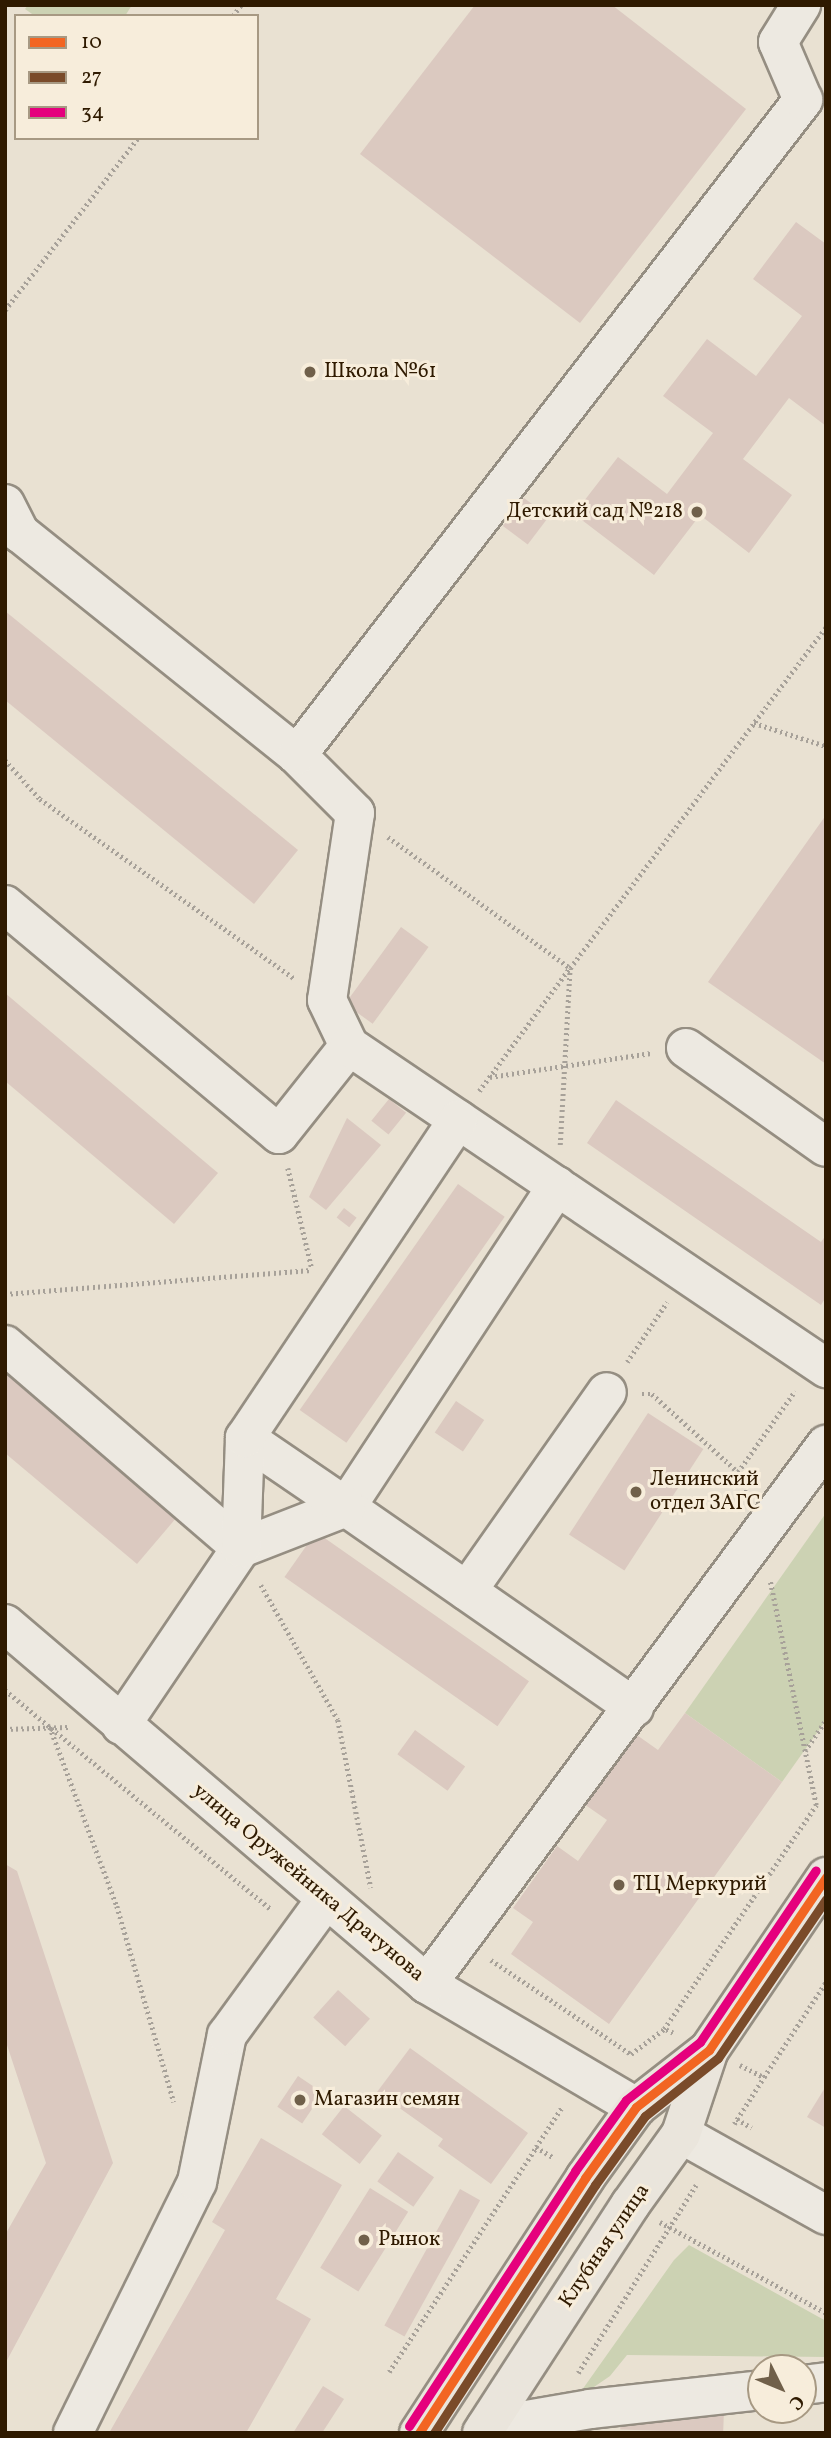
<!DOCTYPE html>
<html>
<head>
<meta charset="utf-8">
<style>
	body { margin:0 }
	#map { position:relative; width:831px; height:2438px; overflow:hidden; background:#e9e1d2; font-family:Vollkorn,serif }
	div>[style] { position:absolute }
	.green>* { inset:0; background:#ccd2b3 }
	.building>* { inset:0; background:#dbc9c0; transform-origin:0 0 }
	.path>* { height:4.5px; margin-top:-2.25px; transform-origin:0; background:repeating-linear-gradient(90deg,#a7a199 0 2px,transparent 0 5.5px) }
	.roads { filter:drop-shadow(2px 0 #958e82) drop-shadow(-2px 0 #958e82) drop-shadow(0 2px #958e82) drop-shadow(0 -2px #958e82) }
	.minor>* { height:38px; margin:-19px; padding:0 19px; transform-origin:19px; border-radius:19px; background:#ede9e1 }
	.major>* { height:38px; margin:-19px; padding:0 19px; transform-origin:19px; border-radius:19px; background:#eae5dc }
	.bus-1>* { height:9px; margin:-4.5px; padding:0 4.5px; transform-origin:4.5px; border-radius:4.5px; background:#f26522 }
	.bus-2>* { height:9px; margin:-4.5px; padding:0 4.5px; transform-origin:4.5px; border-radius:4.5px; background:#7a4b2a }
	.bus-3>* { height:9px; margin:-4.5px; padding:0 4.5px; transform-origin:4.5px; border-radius:4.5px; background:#e5007d }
	.dots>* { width:19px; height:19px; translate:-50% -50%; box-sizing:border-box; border:4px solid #f7eddb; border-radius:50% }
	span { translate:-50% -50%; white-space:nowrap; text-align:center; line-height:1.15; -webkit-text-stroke:6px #f7eddb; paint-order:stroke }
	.poi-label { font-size:21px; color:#2f1a00 }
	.left { translate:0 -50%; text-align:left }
	.right { translate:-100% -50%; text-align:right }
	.street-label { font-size:21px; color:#2f1a00 }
	.frame { position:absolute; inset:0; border:7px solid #2f1a00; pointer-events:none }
	.legend { position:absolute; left:14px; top:14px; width:245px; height:126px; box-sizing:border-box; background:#f7eddb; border:2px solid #a79983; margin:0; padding:9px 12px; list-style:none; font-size:21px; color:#2f1a00 }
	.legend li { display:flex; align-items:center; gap:14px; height:35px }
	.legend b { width:35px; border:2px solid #a79983 }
	.north { position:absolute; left:747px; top:2354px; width:70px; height:70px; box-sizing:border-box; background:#f7eddb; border:2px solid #a79983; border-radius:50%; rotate:133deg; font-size:19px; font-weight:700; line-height:28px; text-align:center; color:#2f1a00 }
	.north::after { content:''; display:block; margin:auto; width:24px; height:32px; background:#70604a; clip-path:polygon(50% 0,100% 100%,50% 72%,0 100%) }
</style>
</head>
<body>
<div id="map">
	<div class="green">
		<i style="clip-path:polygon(28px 5px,132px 5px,125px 16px,35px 16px,25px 9px)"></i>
		<i style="clip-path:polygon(826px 1513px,826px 1720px,782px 1782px,685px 1713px)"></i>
		<i style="clip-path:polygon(689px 2245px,826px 2321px,826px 2357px,627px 2355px,610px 2376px,594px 2387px,582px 2390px,674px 2260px)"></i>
	</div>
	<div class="building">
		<i style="clip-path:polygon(475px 5px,612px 5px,746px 109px,580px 323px,360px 154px)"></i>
		<i style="clip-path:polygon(796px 222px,826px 244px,826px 426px,789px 398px,743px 459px,792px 495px,749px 553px,700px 515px,654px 575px,574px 514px,618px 457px,667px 494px,713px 433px,663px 396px,707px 339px,756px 376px,802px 316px,753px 279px)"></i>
		<i style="left:524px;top:498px;width:31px;height:35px;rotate:37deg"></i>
		<i style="clip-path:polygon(5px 611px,298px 850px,254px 904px,5px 700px)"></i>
		<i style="clip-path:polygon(826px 815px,826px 1064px,708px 982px)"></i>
		<i style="left:401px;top:927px;width:34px;height:95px;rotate:36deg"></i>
		<i style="clip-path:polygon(5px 993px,218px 1173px,174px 1224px,5px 1081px)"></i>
		<i style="left:389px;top:1099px;width:22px;height:28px;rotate:39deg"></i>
		<i style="clip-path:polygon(616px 1100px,821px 1242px,826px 1235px,826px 1297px,821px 1305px,587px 1143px)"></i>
		<i style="clip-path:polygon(347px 1118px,381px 1145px,326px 1210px,309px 1197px)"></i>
		<i style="left:458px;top:1184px;width:57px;height:276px;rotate:35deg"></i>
		<i style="left:344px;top:1208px;width:16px;height:12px;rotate:38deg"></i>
		<i style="clip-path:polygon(5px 1372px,177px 1517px,137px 1564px,5px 1453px)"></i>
		<i style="left:456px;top:1401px;width:34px;height:38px;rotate:34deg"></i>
		<i style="left:648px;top:1413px;width:66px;height:145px;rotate:33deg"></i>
		<i style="left:316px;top:1532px;width:260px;height:55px;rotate:35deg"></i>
		<i style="clip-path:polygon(685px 1713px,782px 1782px,609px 2024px,511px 1954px,533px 1922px,513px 1908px,557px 1846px,578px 1861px,607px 1820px,584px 1804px,634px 1733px,658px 1750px)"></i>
		<i style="left:415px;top:1730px;width:62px;height:30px;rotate:36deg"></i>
		<i style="clip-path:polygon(5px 1864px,17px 1871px,113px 2163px,5px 2364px,5px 2235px,46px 2163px,5px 2039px)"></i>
		<i style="left:338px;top:1990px;width:43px;height:37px;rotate:42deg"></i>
		<i style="clip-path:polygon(410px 2048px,528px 2133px,491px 2184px,438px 2146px,443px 2139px,377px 2092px)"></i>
		<i style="left:298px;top:2076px;width:30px;height:37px;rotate:34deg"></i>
		<i style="clip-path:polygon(826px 2086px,826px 2128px,807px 2117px)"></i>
		<i style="left:344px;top:2106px;width:48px;height:36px;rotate:38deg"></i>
		<i style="clip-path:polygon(261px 2138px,342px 2185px,276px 2299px,311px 2319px,246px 2433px,109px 2433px,225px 2230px,212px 2222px)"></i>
		<i style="left:398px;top:2152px;width:44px;height:36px;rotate:35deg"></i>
		<i style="left:370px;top:2188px;width:45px;height:94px;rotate:32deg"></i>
		<i style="left:460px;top:2189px;width:23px;height:156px;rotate:29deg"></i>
		<i style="clip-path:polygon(323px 2386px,344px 2399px,322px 2433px,293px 2433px)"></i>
		<i style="left:724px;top:2409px;width:24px;height:103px;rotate:92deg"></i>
	</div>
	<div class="path">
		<i style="left:233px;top:16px;width:14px;rotate:-54deg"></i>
		<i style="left:5px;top:310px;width:217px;rotate:-52.3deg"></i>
		<i style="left:754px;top:723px;width:76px;rotate:17.7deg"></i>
		<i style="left:5px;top:760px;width:52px;rotate:48.1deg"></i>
		<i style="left:40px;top:799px;width:311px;rotate:35.2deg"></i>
		<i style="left:388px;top:837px;width:224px;rotate:35.7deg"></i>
		<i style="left:570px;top:968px;width:426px;rotate:-53.1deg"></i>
		<i style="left:490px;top:1077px;width:163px;rotate:-8.5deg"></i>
		<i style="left:479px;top:1091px;width:152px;rotate:-53.6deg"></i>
		<i style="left:560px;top:1145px;width:177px;rotate:-86.8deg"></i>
		<i style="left:288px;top:1168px;width:104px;rotate:76.6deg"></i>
		<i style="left:5px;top:1294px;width:307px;rotate:-4.5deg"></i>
		<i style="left:627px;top:1362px;width:72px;rotate:-56.3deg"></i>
		<i style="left:642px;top:1394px;width:10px"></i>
		<i style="left:652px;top:1394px;width:116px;rotate:42.2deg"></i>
		<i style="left:745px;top:1492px;width:21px;rotate:-109deg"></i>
		<i style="left:738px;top:1472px;width:99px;rotate:-54.9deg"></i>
		<i style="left:261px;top:1585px;width:155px;rotate:60.3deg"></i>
		<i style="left:338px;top:1720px;width:171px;rotate:78.9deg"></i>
		<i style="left:5px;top:1690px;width:346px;rotate:39.5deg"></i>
		<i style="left:50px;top:1727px;width:191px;rotate:69.5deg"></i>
		<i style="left:117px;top:1906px;width:204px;rotate:73.8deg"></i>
		<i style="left:5px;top:1729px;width:63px;rotate:-1.8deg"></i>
		<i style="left:805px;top:1751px;width:37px;rotate:-56deg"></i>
		<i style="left:491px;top:1960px;width:169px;rotate:33.9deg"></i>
		<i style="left:631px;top:2054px;width:41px;rotate:-37.1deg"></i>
		<i style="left:673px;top:2033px;width:10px;rotate:-156deg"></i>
		<i style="left:664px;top:2029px;width:271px;rotate:-55.8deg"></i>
		<i style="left:816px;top:1805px;width:229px;rotate:-101.6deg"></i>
		<i style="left:740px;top:2065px;width:27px;rotate:27deg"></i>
		<i style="left:764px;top:2077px;width:113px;rotate:-56.9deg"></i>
		<i style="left:737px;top:2119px;width:17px;rotate:31deg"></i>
		<i style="left:734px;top:2124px;width:56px;rotate:-57.4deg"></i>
		<i style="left:536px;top:2147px;width:48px;rotate:-57deg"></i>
		<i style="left:660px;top:2222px;width:189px;rotate:28.7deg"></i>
		<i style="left:389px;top:2372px;width:269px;rotate:-56.8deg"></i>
		<i style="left:536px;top:2147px;width:21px;rotate:31deg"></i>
		<i style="left:578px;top:2373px;width:222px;rotate:-57.9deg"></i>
	</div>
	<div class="roads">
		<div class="minor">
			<i style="left:5px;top:504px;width:33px;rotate:63deg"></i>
			<i style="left:20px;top:533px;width:355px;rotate:38.7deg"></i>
			<i style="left:297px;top:755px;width:82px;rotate:45deg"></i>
			<i style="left:355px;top:813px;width:189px;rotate:98.5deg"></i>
			<i style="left:327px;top:1000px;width:51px;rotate:64.4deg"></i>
			<i style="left:297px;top:755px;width:828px;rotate:-52.31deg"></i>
			<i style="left:803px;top:100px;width:63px;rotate:-113.3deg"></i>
			<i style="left:778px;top:42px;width:44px;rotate:-58.1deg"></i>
			<i style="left:5px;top:905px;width:357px;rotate:39.9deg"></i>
			<i style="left:279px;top:1134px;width:112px;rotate:-51.5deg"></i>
			<i style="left:349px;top:1046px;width:576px;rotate:34.02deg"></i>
			<i style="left:686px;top:1048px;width:171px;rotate:35.3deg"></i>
			<i style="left:557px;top:1186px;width:384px;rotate:123.3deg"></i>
			<i style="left:346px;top:1507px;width:351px;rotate:34.8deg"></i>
			<i style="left:5px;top:1345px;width:311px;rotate:40.7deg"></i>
			<i style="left:241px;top:1548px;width:113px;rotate:-21.3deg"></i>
			<i style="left:245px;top:1438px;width:122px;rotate:34.3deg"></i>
			<i style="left:467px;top:1591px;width:243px;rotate:-54.9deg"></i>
			<i style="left:5px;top:1624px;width:555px;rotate:40.47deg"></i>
			<i style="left:427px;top:1984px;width:243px;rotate:30.5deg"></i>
			<i style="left:121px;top:1725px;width:214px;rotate:-55.9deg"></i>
			<i style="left:241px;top:1548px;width:110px;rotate:-87.9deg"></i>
			<i style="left:245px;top:1438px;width:383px;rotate:-56.2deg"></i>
			<i style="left:427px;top:1984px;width:671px;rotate:-53.49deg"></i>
			<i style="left:681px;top:2134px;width:166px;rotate:29.2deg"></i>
			<i style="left:803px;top:2385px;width:23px;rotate:-7deg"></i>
			<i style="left:486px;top:2427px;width:106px;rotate:-9.8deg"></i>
			<i style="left:590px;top:2409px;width:172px;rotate:-6.3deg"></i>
			<i style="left:73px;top:2433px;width:280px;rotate:-63.7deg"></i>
			<i style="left:197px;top:2182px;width:150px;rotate:-78.5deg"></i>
			<i style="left:227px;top:2035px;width:168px;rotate:-53.9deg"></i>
		</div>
		<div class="major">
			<i style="left:419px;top:2433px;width:304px;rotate:-56.9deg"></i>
			<i style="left:585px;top:2178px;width:87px;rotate:-54.3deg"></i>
			<i style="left:636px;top:2107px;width:93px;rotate:-38deg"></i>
			<i style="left:482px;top:2433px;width:272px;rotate:-57deg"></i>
			<i style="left:630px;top:2205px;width:87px;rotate:-54.3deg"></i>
			<i style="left:681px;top:2134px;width:89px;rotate:-71.6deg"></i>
			<i style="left:709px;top:2050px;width:209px;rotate:-55.9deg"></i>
		</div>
	</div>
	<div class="bus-1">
		<i style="left:419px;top:2433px;width:304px;rotate:-56.9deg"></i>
		<i style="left:585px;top:2178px;width:87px;rotate:-54.3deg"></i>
		<i style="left:636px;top:2107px;width:93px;rotate:-38deg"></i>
		<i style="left:709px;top:2050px;width:209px;rotate:-55.9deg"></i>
	</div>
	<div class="bus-2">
		<i style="left:434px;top:2433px;width:296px;rotate:-57deg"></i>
		<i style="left:595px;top:2185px;width:85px;rotate:-54.1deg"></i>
		<i style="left:645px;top:2116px;width:93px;rotate:-38.5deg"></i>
		<i style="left:718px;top:2058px;width:192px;rotate:-55.8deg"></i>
	</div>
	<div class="bus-3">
		<i style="left:409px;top:2426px;width:304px;rotate:-56.9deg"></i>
		<i style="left:575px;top:2171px;width:87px;rotate:-54.3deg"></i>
		<i style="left:626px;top:2100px;width:94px;rotate:-38.1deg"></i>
		<i style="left:700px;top:2042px;width:207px;rotate:-56deg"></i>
	</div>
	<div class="dots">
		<i style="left:310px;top:372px;background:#70604a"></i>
		<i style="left:697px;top:512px;background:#70604a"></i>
		<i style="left:636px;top:1492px;background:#70604a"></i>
		<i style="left:619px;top:1885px;background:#70604a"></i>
		<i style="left:300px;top:2100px;background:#70604a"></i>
		<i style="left:364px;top:2240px;background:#70604a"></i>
	</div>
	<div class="poi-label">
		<span class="left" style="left:324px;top:372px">Школа №61</span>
		<span class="right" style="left:683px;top:512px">Детский сад №218</span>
		<span class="left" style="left:650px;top:1492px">Ленинский<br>отдел ЗАГС</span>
		<span class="left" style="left:633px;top:1885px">ТЦ Меркурий</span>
		<span class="left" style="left:314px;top:2100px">Магазин семян</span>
		<span class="left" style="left:378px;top:2240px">Рынок</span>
	</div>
	<div class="street-label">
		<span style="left:308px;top:1883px;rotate:40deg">улица Оружейника Драгунова</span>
		<span style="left:605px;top:2246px;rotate:-56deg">Клубная улица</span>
	</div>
	<div class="frame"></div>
	<ul class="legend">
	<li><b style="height:9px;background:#f26522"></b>10</li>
	<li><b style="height:9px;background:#7a4b2a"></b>27</li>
	<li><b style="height:9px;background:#e5007d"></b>34</li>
	</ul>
	<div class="north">С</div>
</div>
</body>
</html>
